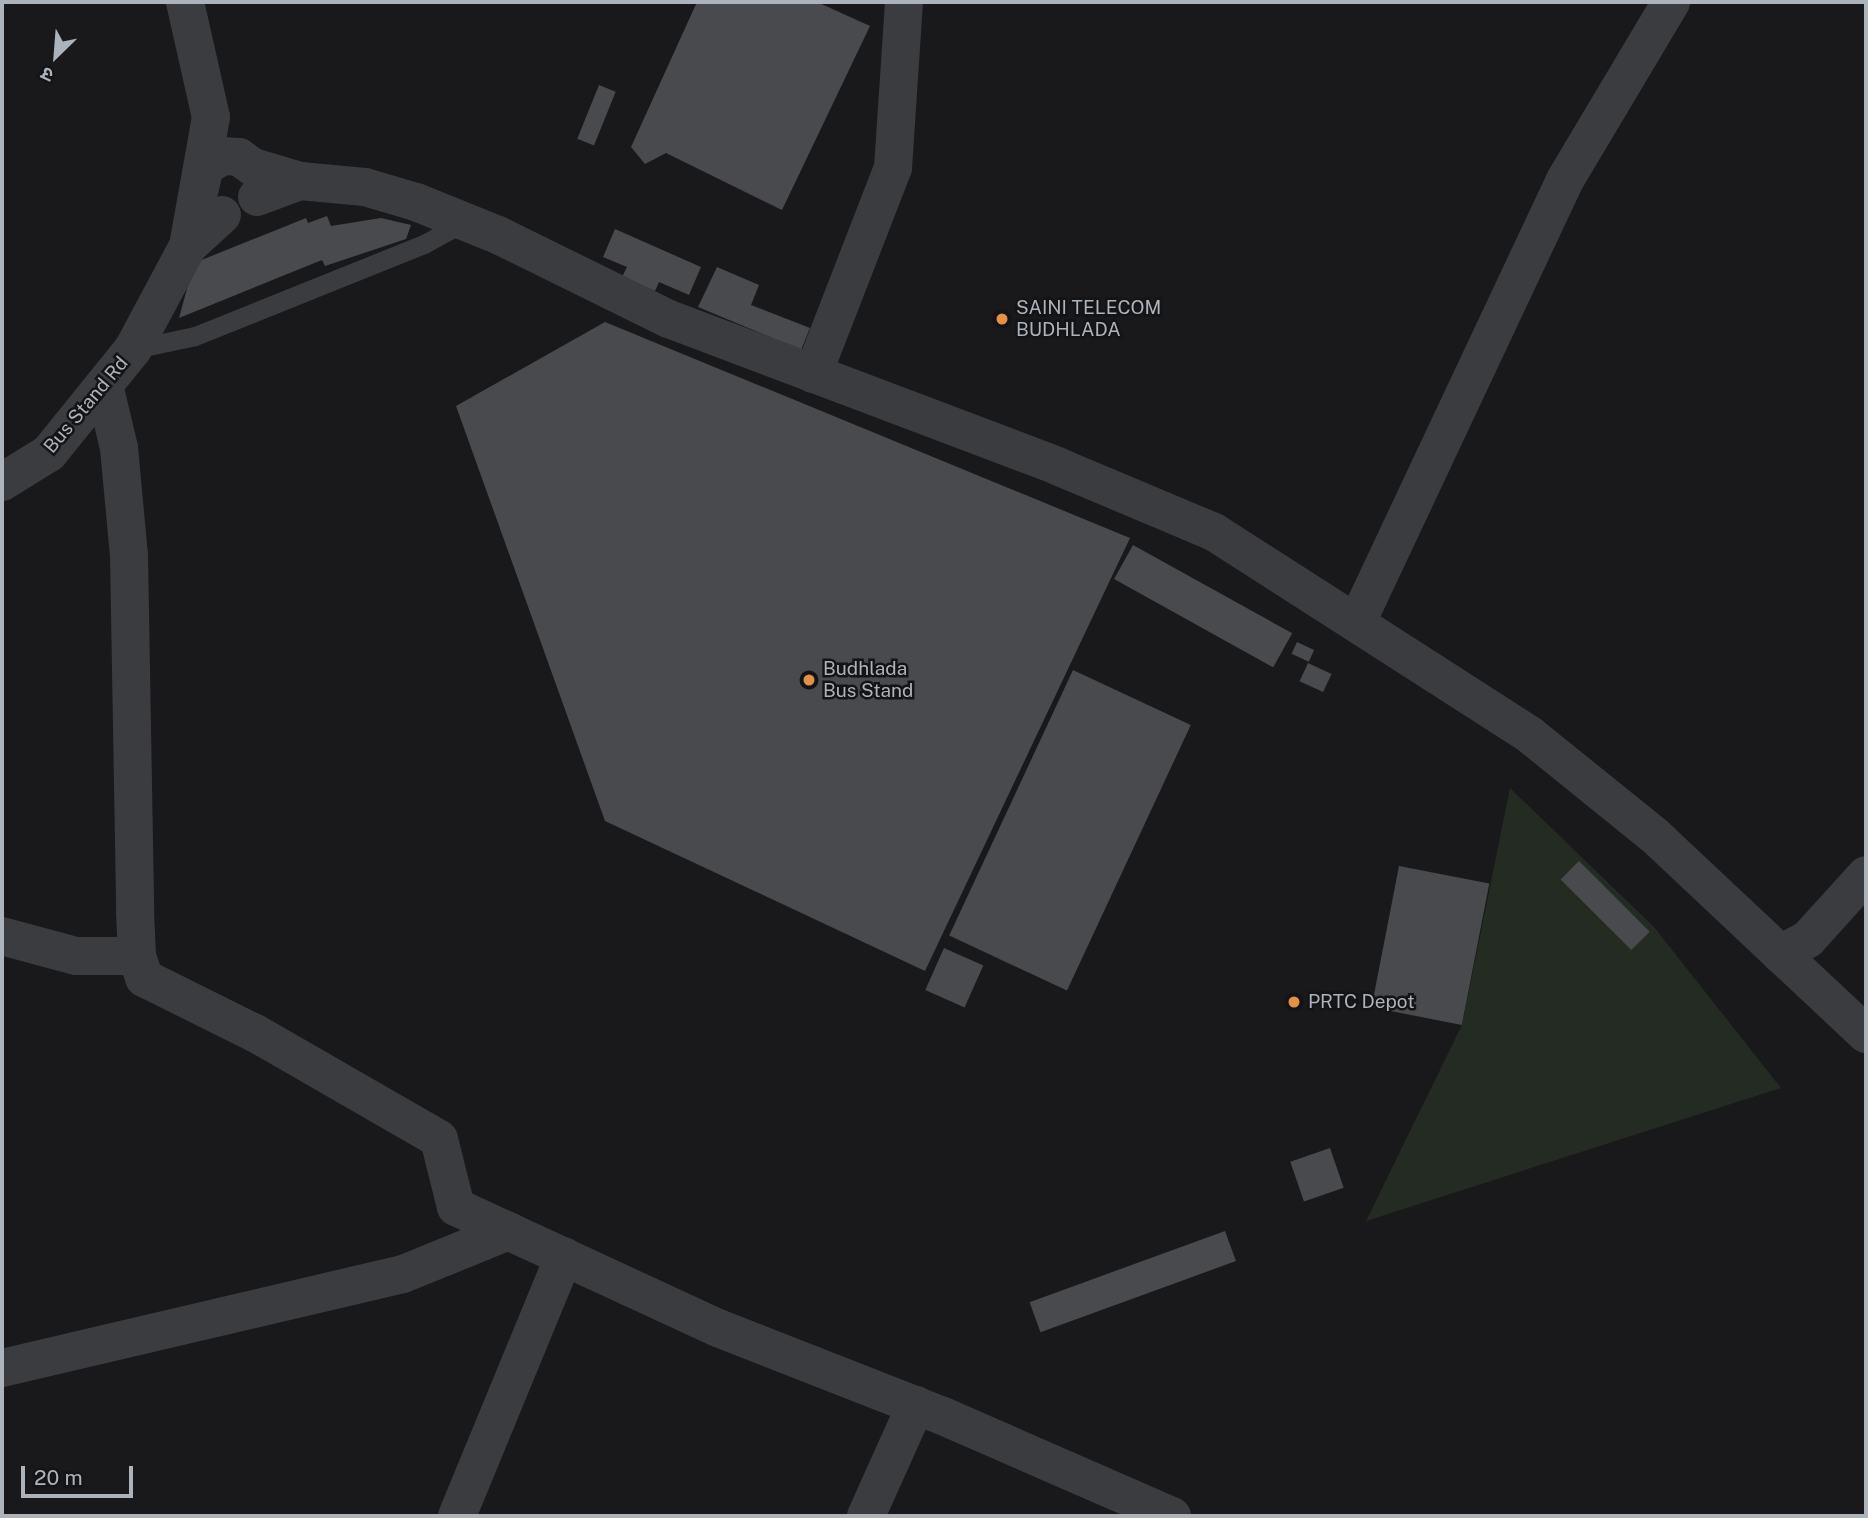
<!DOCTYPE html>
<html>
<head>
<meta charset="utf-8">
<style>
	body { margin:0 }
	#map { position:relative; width:1868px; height:1518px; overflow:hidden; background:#19191b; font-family:"Public Sans","Noto Sans Devanagari",sans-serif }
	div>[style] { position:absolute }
	.green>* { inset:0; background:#242b23 }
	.building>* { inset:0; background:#484a4e; transform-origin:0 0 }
	.service>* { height:19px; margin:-9.5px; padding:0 9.5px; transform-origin:9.5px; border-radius:9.5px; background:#3a3c40 }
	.minor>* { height:38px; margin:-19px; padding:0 19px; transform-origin:19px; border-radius:19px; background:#3a3c40 }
	.tertiary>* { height:38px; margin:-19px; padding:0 19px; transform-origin:19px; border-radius:19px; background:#3a3c40 }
	.dots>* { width:19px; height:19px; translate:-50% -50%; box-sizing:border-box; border:4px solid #141416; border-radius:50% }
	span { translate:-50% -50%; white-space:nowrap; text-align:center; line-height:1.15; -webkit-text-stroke:5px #141416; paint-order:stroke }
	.poi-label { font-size:19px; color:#adb3ba }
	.left { translate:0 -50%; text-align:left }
	.street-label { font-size:19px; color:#adb3ba }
	.frame { position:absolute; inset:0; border:4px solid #adb3ba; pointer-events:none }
	.north { position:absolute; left:21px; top:21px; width:70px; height:70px; -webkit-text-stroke:5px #141416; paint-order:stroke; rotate:205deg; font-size:19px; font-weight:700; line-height:28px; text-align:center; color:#adb3ba }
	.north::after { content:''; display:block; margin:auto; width:24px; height:32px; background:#adb3ba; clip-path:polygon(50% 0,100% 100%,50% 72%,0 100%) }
	.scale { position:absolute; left:21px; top:1466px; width:112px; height:32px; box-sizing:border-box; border:4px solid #adb3ba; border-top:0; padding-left:9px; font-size:21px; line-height:24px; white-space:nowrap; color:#adb3ba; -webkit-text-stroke:5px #141416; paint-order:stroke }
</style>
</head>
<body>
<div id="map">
	<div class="green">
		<i style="clip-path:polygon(1510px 788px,1654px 927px,1781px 1088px,1366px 1221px,1462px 1025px)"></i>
	</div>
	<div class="building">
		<i style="clip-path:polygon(697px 2px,817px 2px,870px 26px,782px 210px,666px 153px,645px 164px,631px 147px)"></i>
		<i style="left:599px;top:85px;width:18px;height:58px;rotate:22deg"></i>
		<i style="clip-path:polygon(327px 216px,331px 226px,381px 218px,411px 225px,406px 239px,325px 266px,322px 260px,179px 318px,194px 263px,306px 218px,308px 223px)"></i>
		<i style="clip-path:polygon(615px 229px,701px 267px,689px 295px,659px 282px,655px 291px,622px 277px,627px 267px,603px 257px)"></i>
		<i style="clip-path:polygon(717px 267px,759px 285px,751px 305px,810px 328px,801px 350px,698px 307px)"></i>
		<i style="clip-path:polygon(605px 322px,1130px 538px,925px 971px,605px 821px,456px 406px)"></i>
		<i style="left:1133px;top:545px;width:182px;height:39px;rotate:29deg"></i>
		<i style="left:1297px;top:642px;width:19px;height:13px;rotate:25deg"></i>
		<i style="left:1308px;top:663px;width:26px;height:20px;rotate:25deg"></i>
		<i style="left:1073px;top:670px;width:130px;height:293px;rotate:25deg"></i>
		<i style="left:1579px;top:861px;width:100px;height:26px;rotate:45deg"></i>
		<i style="left:1399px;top:866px;width:92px;height:144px;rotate:11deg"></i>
		<i style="left:944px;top:948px;width:43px;height:46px;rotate:24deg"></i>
		<i style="left:1330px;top:1148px;width:42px;height:42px;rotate:71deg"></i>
		<i style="left:1225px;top:1231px;width:32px;height:208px;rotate:70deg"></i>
	</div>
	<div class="service">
		<i style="left:134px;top:349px;width:62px;rotate:-12deg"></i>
		<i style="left:195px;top:336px;width:247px;rotate:-21.9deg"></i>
		<i style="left:424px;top:244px;width:46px;rotate:-28.8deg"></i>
	</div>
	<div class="minor">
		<i style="left:813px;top:374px;width:221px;rotate:-68.8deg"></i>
		<i style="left:893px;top:168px;width:166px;rotate:-86.2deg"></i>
		<i style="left:104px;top:385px;width:65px;rotate:76.6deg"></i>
		<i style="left:119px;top:448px;width:107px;rotate:84.7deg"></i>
		<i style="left:129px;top:555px;width:356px;rotate:89deg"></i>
		<i style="left:135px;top:911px;width:45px;rotate:87.5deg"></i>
		<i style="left:137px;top:956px;width:23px;rotate:72deg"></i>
		<i style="left:144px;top:978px;width:124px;rotate:26.4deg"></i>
		<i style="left:255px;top:1033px;width:212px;rotate:29.9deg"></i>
		<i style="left:439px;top:1139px;width:70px;rotate:76deg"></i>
		<i style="left:456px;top:1207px;width:289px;rotate:24.8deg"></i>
		<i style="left:718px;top:1328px;width:242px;rotate:21.4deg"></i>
		<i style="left:943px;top:1416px;width:250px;rotate:23.6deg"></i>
		<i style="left:1358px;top:620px;width:486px;rotate:-64.8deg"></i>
		<i style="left:1565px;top:180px;width:207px;rotate:-59.2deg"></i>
		<i style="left:2px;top:936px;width:77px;rotate:15.1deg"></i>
		<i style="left:76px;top:956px;width:61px"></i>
		<i style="left:1780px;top:954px;width:32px;rotate:-28deg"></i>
		<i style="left:1808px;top:939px;width:86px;rotate:-47.8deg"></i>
		<i style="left:2px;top:1368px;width:412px;rotate:-13.2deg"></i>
		<i style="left:403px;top:1274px;width:114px;rotate:-22.1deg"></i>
		<i style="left:457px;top:1516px;width:281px;rotate:-67.6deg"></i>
		<i style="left:866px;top:1516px;width:122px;rotate:-65.8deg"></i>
	</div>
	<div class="tertiary">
		<i style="left:185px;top:2px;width:118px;rotate:77.3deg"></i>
		<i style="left:211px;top:117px;width:131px;rotate:100.1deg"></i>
		<i style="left:200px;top:188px;width:22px;rotate:-77deg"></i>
		<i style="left:205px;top:167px;width:20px;rotate:-33deg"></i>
		<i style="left:222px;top:156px;width:17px;rotate:3deg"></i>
		<i style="left:239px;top:157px;width:17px;rotate:36deg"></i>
		<i style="left:253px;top:167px;width:49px;rotate:16.6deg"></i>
		<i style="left:257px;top:197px;width:46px;rotate:-20.4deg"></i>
		<i style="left:300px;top:181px;width:65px;rotate:5.3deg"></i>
		<i style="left:365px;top:187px;width:53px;rotate:16.4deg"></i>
		<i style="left:416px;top:202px;width:88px;rotate:21.9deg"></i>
		<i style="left:498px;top:235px;width:191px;rotate:26.2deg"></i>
		<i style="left:669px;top:319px;width:415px;rotate:20.7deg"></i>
		<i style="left:1057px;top:466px;width:170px;rotate:22.8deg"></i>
		<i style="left:1214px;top:532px;width:376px;rotate:32.7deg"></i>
		<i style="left:1530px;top:735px;width:159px;rotate:38.9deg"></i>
		<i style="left:1654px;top:835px;width:291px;rotate:43.2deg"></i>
		<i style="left:2px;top:482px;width:55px;rotate:-31.7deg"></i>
		<i style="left:49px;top:453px;width:134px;rotate:-51.1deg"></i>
		<i style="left:133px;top:349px;width:117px;rotate:-61.9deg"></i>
		<i style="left:188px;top:246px;width:46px;rotate:-42.4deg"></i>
	</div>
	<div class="dots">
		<i style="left:1002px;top:319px;background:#e49148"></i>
		<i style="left:809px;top:680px;background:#e49148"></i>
		<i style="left:1294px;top:1002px;background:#e49148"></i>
	</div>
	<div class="poi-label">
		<span class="left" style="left:1016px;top:319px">SAINI TELECOM<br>BUDHLADA</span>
		<span class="left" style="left:823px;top:680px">Budhlada<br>Bus Stand</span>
		<span class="left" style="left:1308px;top:1002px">PRTC Depot</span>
	</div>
	<div class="street-label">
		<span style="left:86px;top:405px;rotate:-50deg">Bus Stand Rd</span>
	</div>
	<div class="frame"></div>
	<div class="north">उ</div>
	<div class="scale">20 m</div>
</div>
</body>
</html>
